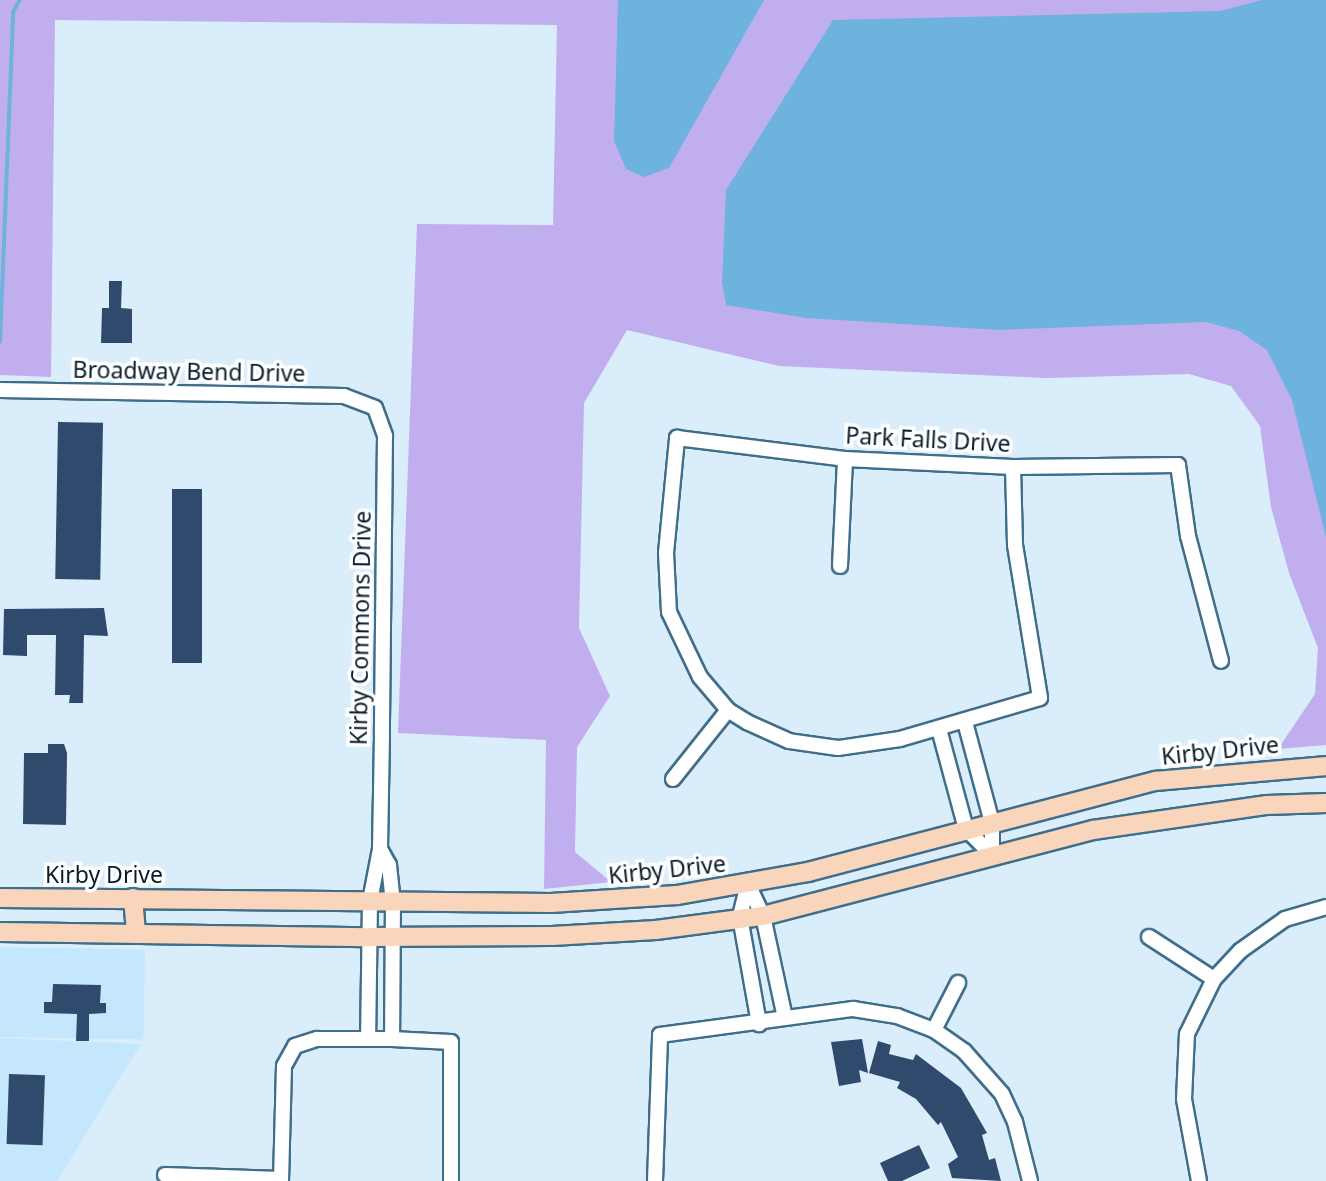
<!DOCTYPE html>
<html>
<head>
<meta charset="utf-8">
<style>
	body { margin:0 }
	#map { position:relative; width:1326px; height:1181px; overflow:hidden; background:#daedfb; font-family:"Noto Sans",sans-serif }
	div>[style] { position:absolute }
	.built>* { inset:0; background:#c5e7fe; transform-origin:0 0 }
	.green>* { inset:0; background:#c0aeef }
	.water>* { inset:0; background:#6eb3de }
	.stream>* { height:3.5px; margin:-1.75px; padding:0 1.75px; transform-origin:1.75px; border-radius:1.75px; background:#6eb3de }
	.building>* { inset:0; background:#304a6e; transform-origin:0 0 }
	.roads { filter:drop-shadow(2px 0 #3f6e8b) drop-shadow(-2px 0 #3f6e8b) drop-shadow(0 2px #3f6e8b) drop-shadow(0 -2px #3f6e8b) }
	.minor>* { height:14px; margin:-7px; padding:0 7px; transform-origin:7px; border-radius:7px; background:#fff }
	.major>* { height:18px; margin:-9px; padding:0 9px; transform-origin:9px; border-radius:9px; background:#f9d5bb }
	span { translate:-50% -50%; white-space:nowrap; text-align:center; line-height:1.15; -webkit-text-stroke:7px #fff; paint-order:stroke }
	.street-label { font-size:23px; color:#091d29 }
</style>
</head>
<body>
<div id="map">
	<div class="built">
		<i style="left:0;top:947px;width:145px;height:90px;rotate:1deg"></i>
		<i style="clip-path:polygon(0 1038px,141px 1044px,57px 1181px,0 1181px)"></i>
	</div>
	<div class="green">
		<i style="clip-path:polygon(0 0,1326px 0,1326px 745px,1278px 749px,1315px 694px,1318px 648px,1289px 573px,1271px 507px,1260px 426px,1231px 386px,1189px 374px,1047px 378px,779px 366px,627px 330px,584px 403px,579px 628px,610px 696px,577px 747px,575px 852px,611px 882px,544px 889px,546px 740px,398px 733px,417px 224px,553px 225px,557px 25px,55px 20px,51px 377px,0 375px)"></i>
	</div>
	<div class="water">
		<i style="clip-path:polygon(618px 0,764px 0,669px 168px,644px 177px,626px 169px,614px 141px)"></i>
		<i style="clip-path:polygon(1262px 0,1326px 0,1326px 537px,1292px 400px,1267px 350px,1239px 331px,1206px 322px,999px 330px,806px 318px,726px 305px,722px 282px,726px 190px,833px 20px,1220px 11px)"></i>
	</div>
	<div class="stream">
		<i style="left:0;top:342px;width:330px;rotate:-87.7deg"></i>
		<i style="left:13px;top:12px;width:14px;rotate:-60deg"></i>
	</div>
	<div class="building">
		<i style="clip-path:polygon(109px 281px,122px 281px,121px 308px,132px 309px,132px 343px,101px 343px,102px 308px,109px 308px)"></i>
		<i style="left:58px;top:422px;width:45px;height:157px;rotate:1deg"></i>
		<i style="left:172px;top:489px;width:30px;height:174px"></i>
		<i style="clip-path:polygon(104px 608px,108px 636px,84px 635px,83px 703px,69px 703px,70px 695px,55px 695px,56px 635px,27px 635px,27px 656px,3px 655px,4px 609px)"></i>
		<i style="clip-path:polygon(48px 744px,64px 744px,67px 753px,66px 825px,23px 824px,24px 753px,48px 753px)"></i>
		<i style="clip-path:polygon(53px 984px,101px 985px,100px 1003px,106px 1003px,106px 1013px,89px 1014px,89px 1041px,76px 1041px,77px 1014px,44px 1013px,44px 1002px,52px 1002px)"></i>
		<i style="clip-path:polygon(862px 1039px,868px 1073px,859px 1070px,861px 1082px,839px 1086px,831px 1042px)"></i>
		<i style="clip-path:polygon(878px 1041px,891px 1045px,889px 1054px,913px 1060px,916px 1054px,961px 1088px,987px 1133px,982px 1135px,989px 1160px,995px 1158px,1001px 1181px,952px 1178px,948px 1164px,958px 1157px,941px 1122px,938px 1125px,916px 1099px,897px 1088px,900px 1082px,869px 1073px)"></i>
		<i style="left:9px;top:1074px;width:36px;height:70px;rotate:2deg"></i>
		<i style="clip-path:polygon(919px 1145px,930px 1168px,902px 1181px,888px 1181px,880px 1163px)"></i>
	</div>
	<div class="roads">
		<div class="minor">
			<i style="left:0;top:390px;width:344px;rotate:1deg"></i>
			<i style="left:344px;top:396px;width:33px;rotate:21deg"></i>
			<i style="left:375px;top:408px;width:30px;rotate:70deg"></i>
			<i style="left:385px;top:436px;width:299px;rotate:90.6deg"></i>
			<i style="left:382px;top:735px;width:114px;rotate:91deg"></i>
			<i style="left:380px;top:849px;width:53px;rotate:100.9deg"></i>
			<i style="left:370px;top:901px;width:138px;rotate:90.8deg"></i>
			<i style="left:1013px;top:467px;width:78px;rotate:88.5deg"></i>
			<i style="left:1015px;top:545px;width:155px;rotate:80.7deg"></i>
			<i style="left:1040px;top:698px;width:146px;rotate:163.7deg"></i>
			<i style="left:900px;top:739px;width:63px;rotate:171.7deg"></i>
			<i style="left:838px;top:748px;width:49px;rotate:-171.9deg"></i>
			<i style="left:789px;top:741px;width:46px;rotate:-155.7deg"></i>
			<i style="left:747px;top:722px;width:22px;rotate:-148deg"></i>
			<i style="left:728px;top:710px;width:43px;rotate:-130.3deg"></i>
			<i style="left:700px;top:677px;width:72px;rotate:-115.5deg"></i>
			<i style="left:669px;top:612px;width:59px;rotate:-92.9deg"></i>
			<i style="left:666px;top:553px;width:116px;rotate:-84.5deg"></i>
			<i style="left:677px;top:438px;width:169px;rotate:7.1deg"></i>
			<i style="left:845px;top:459px;width:168px;rotate:2.7deg"></i>
			<i style="left:1013px;top:467px;width:165px;rotate:-0.7deg"></i>
			<i style="left:1178px;top:465px;width:72px;rotate:82deg"></i>
			<i style="left:1188px;top:536px;width:129px;rotate:75.2deg"></i>
			<i style="left:840px;top:566px;width:107px;rotate:-87.3deg"></i>
			<i style="left:965px;top:722px;width:105px;rotate:75deg"></i>
			<i style="left:992px;top:823px;width:32px;rotate:90deg"></i>
			<i style="left:939px;top:729px;width:104px;rotate:74.9deg"></i>
			<i style="left:966px;top:829px;width:37px;rotate:45deg"></i>
			<i style="left:673px;top:779px;width:88px;rotate:-51.4deg"></i>
			<i style="left:380px;top:849px;width:18px;rotate:61deg"></i>
			<i style="left:389px;top:865px;width:36px;rotate:84deg"></i>
			<i style="left:393px;top:901px;width:138px;rotate:90.4deg"></i>
			<i style="left:748px;top:884px;width:34px;rotate:104deg"></i>
			<i style="left:740px;top:917px;width:109px;rotate:79.9deg"></i>
			<i style="left:748px;top:884px;width:35px;rotate:65deg"></i>
			<i style="left:763px;top:916px;width:104px;rotate:77.8deg"></i>
			<i style="left:1149px;top:937px;width:77px;rotate:32.9deg"></i>
			<i style="left:934px;top:1030px;width:53px;rotate:-62.9deg"></i>
			<i style="left:165px;top:1175px;width:116px;rotate:2deg"></i>
			<i style="left:281px;top:1181px;width:115px;rotate:-88.5deg"></i>
			<i style="left:284px;top:1066px;width:23px;rotate:-61deg"></i>
			<i style="left:295px;top:1046px;width:23px;rotate:-18deg"></i>
			<i style="left:317px;top:1039px;width:75px"></i>
			<i style="left:392px;top:1039px;width:59px;rotate:2.9deg"></i>
			<i style="left:451px;top:1042px;width:139px;rotate:90deg"></i>
			<i style="left:655px;top:1181px;width:146px;rotate:-88deg"></i>
			<i style="left:660px;top:1035px;width:195px;rotate:-7.7deg"></i>
			<i style="left:853px;top:1009px;width:45px;rotate:9deg"></i>
			<i style="left:897px;top:1016px;width:40px;rotate:21deg"></i>
			<i style="left:934px;top:1030px;width:37px;rotate:35deg"></i>
			<i style="left:964px;top:1051px;width:57px;rotate:48.5deg"></i>
			<i style="left:1002px;top:1094px;width:31px;rotate:65deg"></i>
			<i style="left:1015px;top:1122px;width:61px;rotate:75.7deg"></i>
			<i style="left:1199px;top:1181px;width:83px;rotate:-100.4deg"></i>
			<i style="left:1184px;top:1099px;width:65px;rotate:-87.4deg"></i>
			<i style="left:1187px;top:1034px;width:61px;rotate:-63.9deg"></i>
			<i style="left:1214px;top:979px;width:38px;rotate:-47deg"></i>
			<i style="left:1240px;top:951px;width:55px;rotate:-35.4deg"></i>
			<i style="left:1285px;top:919px;width:43px;rotate:-16.3deg"></i>
		</div>
		<div class="major">
			<i style="left:0;top:898px;width:551px;rotate:0.52deg"></i>
			<i style="left:551px;top:903px;width:126px;rotate:-3.6deg"></i>
			<i style="left:677px;top:895px;width:133px;rotate:-10deg"></i>
			<i style="left:808px;top:872px;width:360px;rotate:-14.7deg"></i>
			<i style="left:1156px;top:781px;width:171px;rotate:-5deg"></i>
			<i style="left:133px;top:898px;width:36px;rotate:85deg"></i>
			<i style="left:0;top:932px;width:368px;rotate:0.8deg"></i>
			<i style="left:368px;top:937px;width:184px;rotate:-0.3deg"></i>
			<i style="left:552px;top:936px;width:104px;rotate:-3.3deg"></i>
			<i style="left:656px;top:930px;width:108px;rotate:-7.5deg"></i>
			<i style="left:763px;top:916px;width:341px;rotate:-14.6deg"></i>
			<i style="left:1093px;top:830px;width:176px;rotate:-8.2deg"></i>
			<i style="left:1267px;top:805px;width:59px;rotate:-1.9deg"></i>
		</div>
	</div>
	<div class="street-label">
		<span style="left:189px;top:371px;rotate:1deg">Broadway Bend Drive</span>
		<span style="left:928px;top:439px;rotate:3deg">Park Falls Drive</span>
		<span style="left:360px;top:628px;rotate:-89deg">Kirby Commons Drive</span>
		<span style="left:1220px;top:750px;rotate:-6deg">Kirby Drive</span>
		<span style="left:667px;top:869px;rotate:-6deg">Kirby Drive</span>
		<span style="left:104px;top:874px">Kirby Drive</span>
	</div>
</div>
</body>
</html>
